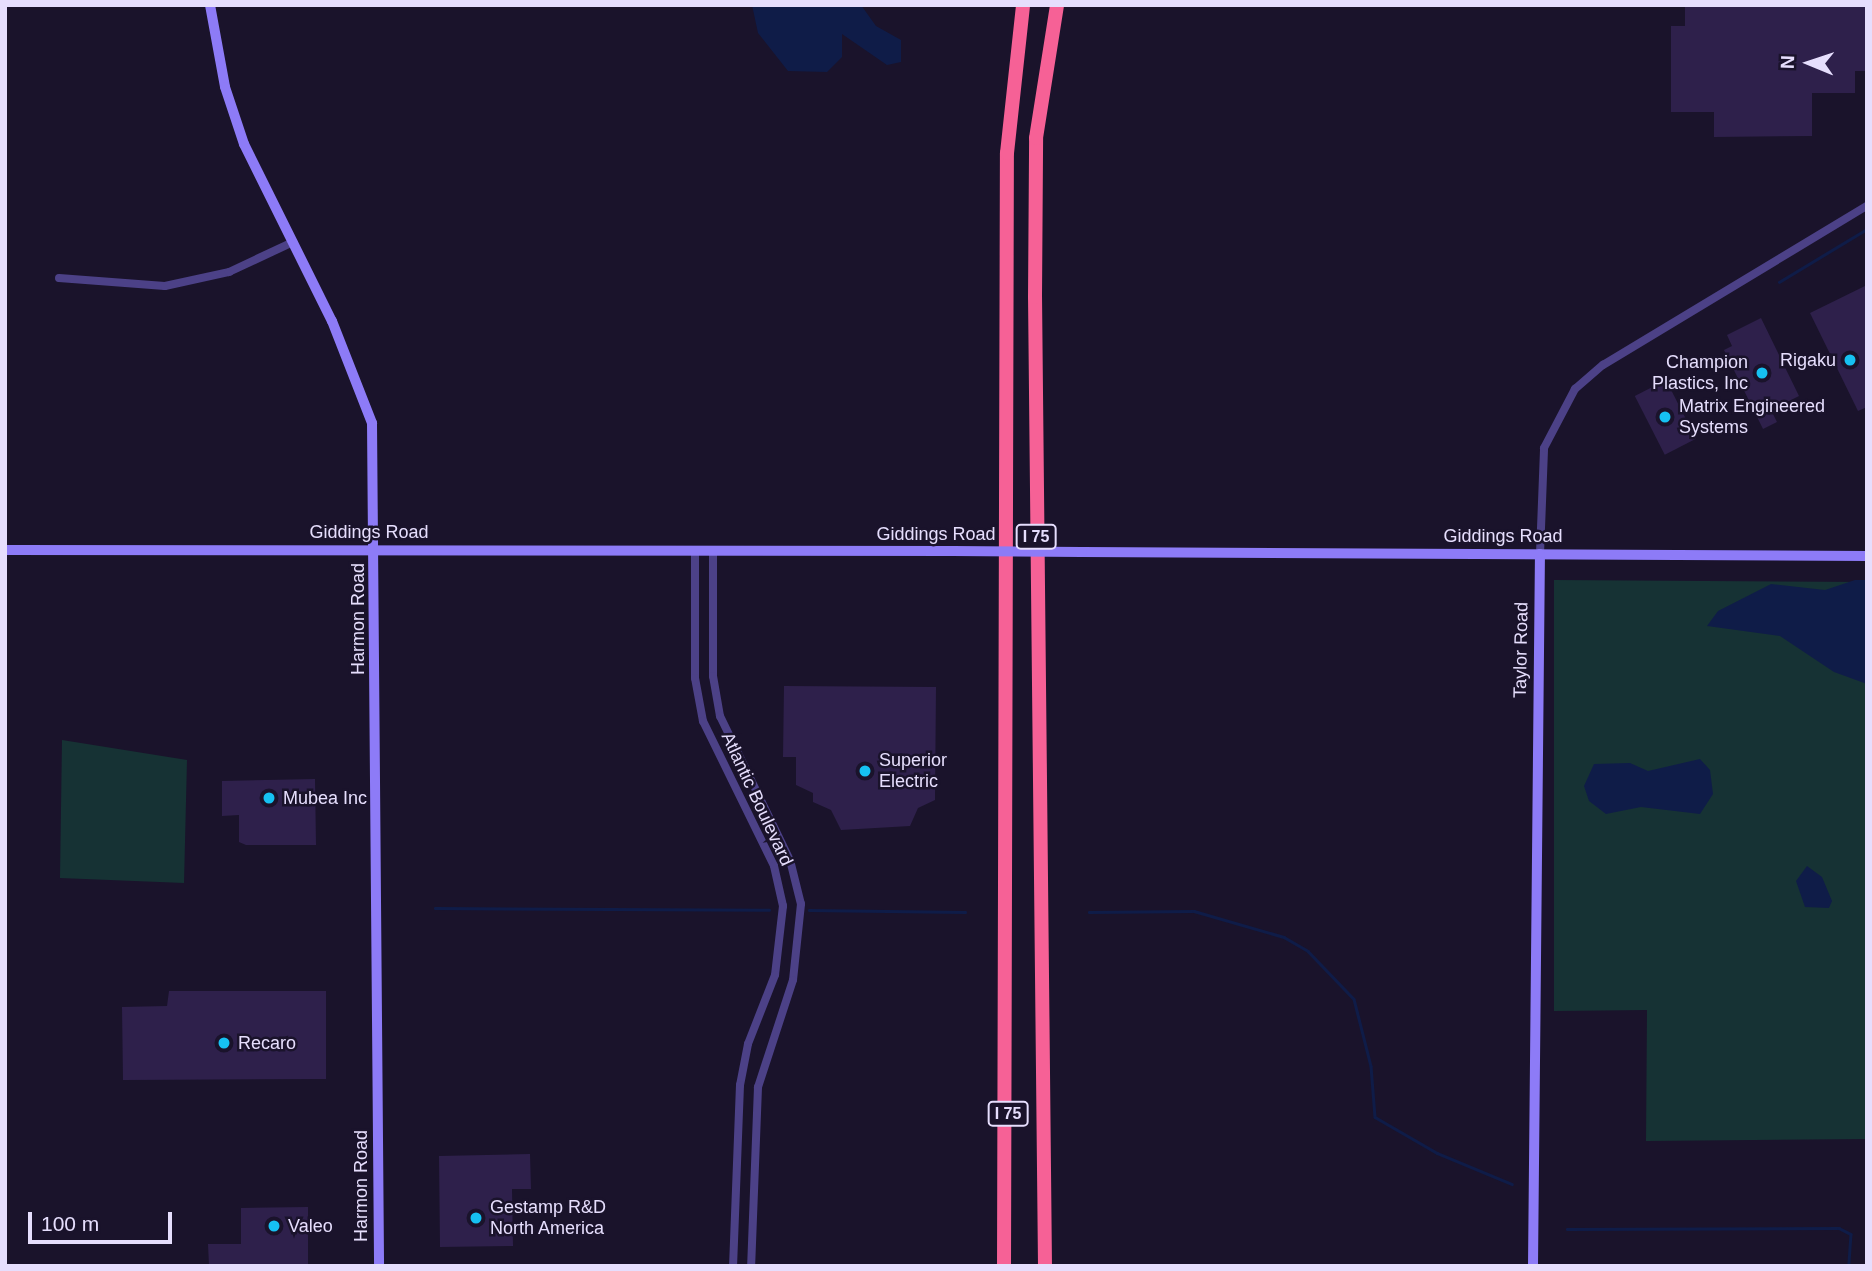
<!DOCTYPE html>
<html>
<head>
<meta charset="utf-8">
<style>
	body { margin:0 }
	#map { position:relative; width:1872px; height:1271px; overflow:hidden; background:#1a132b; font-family:Arial,sans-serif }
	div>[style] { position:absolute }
	.green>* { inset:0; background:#163234 }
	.water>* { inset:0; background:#0f1c48 }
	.stream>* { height:2.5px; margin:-1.25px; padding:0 1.25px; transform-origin:1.25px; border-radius:1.25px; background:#0f1c48 }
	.building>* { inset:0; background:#2e204b; transform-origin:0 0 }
	.street>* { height:8px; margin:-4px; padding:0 4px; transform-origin:4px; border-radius:4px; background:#4c4187 }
	.secondary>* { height:10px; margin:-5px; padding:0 5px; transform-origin:5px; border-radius:5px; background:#8d7bf7 }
	.highway>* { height:14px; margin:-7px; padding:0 7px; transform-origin:7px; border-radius:7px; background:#f66196 }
	.secondary-bridge>* { height:10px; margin:-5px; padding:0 5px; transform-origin:5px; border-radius:5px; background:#8d7bf7 }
	.dots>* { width:19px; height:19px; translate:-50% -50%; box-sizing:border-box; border:4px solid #1a132b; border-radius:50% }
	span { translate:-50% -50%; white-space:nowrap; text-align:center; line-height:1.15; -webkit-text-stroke:5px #1a132b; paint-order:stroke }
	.shield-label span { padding:2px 5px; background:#1a132b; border:2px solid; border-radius:5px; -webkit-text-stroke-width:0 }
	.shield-label { font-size:16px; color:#e6defd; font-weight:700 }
	.poi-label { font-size:18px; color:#e6defd }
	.right { translate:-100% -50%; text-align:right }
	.left { translate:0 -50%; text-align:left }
	.street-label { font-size:18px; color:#e6defd }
	.frame { position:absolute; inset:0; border:7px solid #e6defd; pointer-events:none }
	.north { position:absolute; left:1774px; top:28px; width:70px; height:70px; -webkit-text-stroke:5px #1a132b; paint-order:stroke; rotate:272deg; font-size:19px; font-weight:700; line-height:28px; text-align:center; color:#e6defd }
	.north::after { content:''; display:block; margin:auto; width:24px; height:32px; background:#e6defd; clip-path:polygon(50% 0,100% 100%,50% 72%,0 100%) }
	.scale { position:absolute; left:28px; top:1212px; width:144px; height:32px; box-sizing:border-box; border:4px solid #e6defd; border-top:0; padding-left:9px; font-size:21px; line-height:24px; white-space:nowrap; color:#e6defd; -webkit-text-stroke:5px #1a132b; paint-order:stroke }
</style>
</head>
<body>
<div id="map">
	<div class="green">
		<i style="clip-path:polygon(1554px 580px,1867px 582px,1867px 1139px,1646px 1141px,1647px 1010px,1554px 1011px)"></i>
		<i style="clip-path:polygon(62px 740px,187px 760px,184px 883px,60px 878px)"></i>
	</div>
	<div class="water">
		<i style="clip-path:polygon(752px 5px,861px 5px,876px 26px,901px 40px,901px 62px,887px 65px,842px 34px,842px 57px,827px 72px,788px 71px,758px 33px)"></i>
		<i style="clip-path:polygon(1855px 580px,1867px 580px,1867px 684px,1834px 672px,1780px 636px,1707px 626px,1718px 611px,1771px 584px,1825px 590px)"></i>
		<i style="clip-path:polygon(1700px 759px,1710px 770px,1713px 794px,1700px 814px,1641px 807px,1606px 814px,1589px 801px,1584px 786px,1594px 764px,1630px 763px,1648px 771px)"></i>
		<i style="clip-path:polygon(1807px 866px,1822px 877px,1832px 901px,1829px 908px,1805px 907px,1796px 881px)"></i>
	</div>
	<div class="stream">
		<i style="left:1779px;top:282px;width:103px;rotate:-31.1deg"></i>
		<i style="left:435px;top:908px;width:334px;rotate:0.3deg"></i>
		<i style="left:809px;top:910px;width:156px;rotate:0.7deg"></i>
		<i style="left:1089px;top:912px;width:105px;rotate:-0.5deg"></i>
		<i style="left:1194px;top:911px;width:94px;rotate:16.1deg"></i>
		<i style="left:1284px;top:937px;width:28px;rotate:30deg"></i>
		<i style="left:1308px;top:951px;width:66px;rotate:46.2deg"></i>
		<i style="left:1354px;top:999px;width:69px;rotate:75.8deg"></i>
		<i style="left:1371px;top:1066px;width:51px;rotate:85.5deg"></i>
		<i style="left:1375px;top:1117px;width:72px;rotate:30.1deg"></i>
		<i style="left:1437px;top:1153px;width:81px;rotate:22.5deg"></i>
		<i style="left:1567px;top:1229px;width:272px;rotate:-0.2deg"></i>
		<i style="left:1839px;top:1228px;width:13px;rotate:27deg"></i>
		<i style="left:1851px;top:1234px;width:32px;rotate:94deg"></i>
	</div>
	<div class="building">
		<i style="clip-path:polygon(1685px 5px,1867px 5px,1867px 71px,1855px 71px,1855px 93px,1812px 93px,1812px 136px,1714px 137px,1714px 112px,1671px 112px,1671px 26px,1685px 26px)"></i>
		<i style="clip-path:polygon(1867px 285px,1867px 407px,1858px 411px,1810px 313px)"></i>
		<i style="clip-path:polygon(1761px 318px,1799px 396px,1771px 410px,1777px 422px,1763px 429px,1724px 350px,1732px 346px,1727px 335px)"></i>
		<i style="left:1666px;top:380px;width:66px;height:35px;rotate:63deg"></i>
		<i style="clip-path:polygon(784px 686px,936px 687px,935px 800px,918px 808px,910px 826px,841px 830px,831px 810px,813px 802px,813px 793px,796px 785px,796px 757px,783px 757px)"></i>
		<i style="clip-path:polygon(315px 779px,316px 845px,246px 845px,239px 842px,239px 815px,222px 816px,222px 781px)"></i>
		<i style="clip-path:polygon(169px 991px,326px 991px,326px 1079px,123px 1080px,122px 1007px,167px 1006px)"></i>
		<i style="clip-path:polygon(530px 1154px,531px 1189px,512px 1189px,513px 1246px,440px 1247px,439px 1156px)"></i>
		<i style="clip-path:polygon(308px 1207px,308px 1266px,209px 1266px,208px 1244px,241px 1244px,241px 1208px)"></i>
	</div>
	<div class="street">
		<i style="left:59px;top:278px;width:106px;rotate:4.3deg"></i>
		<i style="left:165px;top:286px;width:66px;rotate:-12.3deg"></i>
		<i style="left:229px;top:272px;width:71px;rotate:-25.1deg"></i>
		<i style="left:695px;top:551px;width:127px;rotate:90deg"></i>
		<i style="left:695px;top:678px;width:44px;rotate:79.5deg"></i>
		<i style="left:703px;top:721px;width:161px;rotate:63.9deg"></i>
		<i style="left:774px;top:866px;width:41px;rotate:77.3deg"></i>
		<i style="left:783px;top:906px;width:69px;rotate:96.6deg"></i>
		<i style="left:775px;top:975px;width:74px;rotate:111.4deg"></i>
		<i style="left:748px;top:1044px;width:42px;rotate:101deg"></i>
		<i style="left:740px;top:1085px;width:181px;rotate:92.2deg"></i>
		<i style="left:713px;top:551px;width:125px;rotate:90deg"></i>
		<i style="left:713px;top:676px;width:41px;rotate:80.1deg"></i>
		<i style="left:720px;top:716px;width:160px;rotate:64.1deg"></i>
		<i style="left:790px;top:860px;width:45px;rotate:76deg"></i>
		<i style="left:801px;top:904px;width:76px;rotate:96deg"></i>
		<i style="left:793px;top:980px;width:113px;rotate:108.1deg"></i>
		<i style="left:758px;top:1087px;width:179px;rotate:92.2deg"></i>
		<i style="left:1540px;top:554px;width:106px;rotate:-87.8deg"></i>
		<i style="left:1544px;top:448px;width:67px;rotate:-62.3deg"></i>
		<i style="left:1575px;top:389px;width:37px;rotate:-41deg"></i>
		<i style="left:1603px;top:365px;width:308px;rotate:-31.1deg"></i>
	</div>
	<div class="secondary">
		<i style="left:210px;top:5px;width:83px;rotate:79.6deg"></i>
		<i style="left:225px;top:87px;width:60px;rotate:71.6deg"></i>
		<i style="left:244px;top:144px;width:198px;rotate:63.6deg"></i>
		<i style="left:332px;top:321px;width:110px;rotate:68.6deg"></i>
		<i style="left:372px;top:423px;width:843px;rotate:89.52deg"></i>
		<i style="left:5px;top:550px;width:948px;rotate:0.06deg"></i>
		<i style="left:1082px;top:552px;width:785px;rotate:0.29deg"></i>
		<i style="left:1533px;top:1266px;width:712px;rotate:-89.44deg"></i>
	</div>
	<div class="highway">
		<i style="left:1004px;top:1266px;width:1113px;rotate:-89.85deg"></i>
		<i style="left:1007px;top:153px;width:149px;rotate:-83.8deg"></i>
		<i style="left:1045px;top:1266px;width:969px;rotate:-90.59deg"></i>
		<i style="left:1035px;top:297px;width:159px;rotate:-89.6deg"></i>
		<i style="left:1036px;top:138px;width:135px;rotate:-81deg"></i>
	</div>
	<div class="secondary-bridge">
		<i style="left:953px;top:551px;width:129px;rotate:0.4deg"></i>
	</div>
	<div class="dots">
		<i style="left:1850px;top:360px;background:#16c1f2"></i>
		<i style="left:1762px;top:373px;background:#16c1f2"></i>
		<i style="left:1665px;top:417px;background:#16c1f2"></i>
		<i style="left:865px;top:771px;background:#16c1f2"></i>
		<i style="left:269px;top:798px;background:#16c1f2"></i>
		<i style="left:224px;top:1043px;background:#16c1f2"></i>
		<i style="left:476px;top:1218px;background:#16c1f2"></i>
		<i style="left:274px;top:1226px;background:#16c1f2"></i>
	</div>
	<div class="shield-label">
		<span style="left:1036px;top:537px">I 75</span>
		<span style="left:1008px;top:1114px">I 75</span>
	</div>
	<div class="poi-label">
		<span class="right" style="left:1836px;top:360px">Rigaku</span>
		<span class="right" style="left:1748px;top:373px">Champion<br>Plastics, Inc</span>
		<span class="left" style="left:1679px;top:417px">Matrix Engineered<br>Systems</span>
		<span class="left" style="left:879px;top:771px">Superior<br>Electric</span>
		<span class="left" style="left:283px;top:798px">Mubea Inc</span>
		<span class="left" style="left:238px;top:1043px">Recaro</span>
		<span class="left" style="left:490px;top:1218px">Gestamp R&amp;D<br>North America</span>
		<span class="left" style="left:288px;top:1226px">Valeo</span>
	</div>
	<div class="street-label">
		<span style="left:369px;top:532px">Giddings Road</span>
		<span style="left:936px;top:534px">Giddings Road</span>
		<span style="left:1503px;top:536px">Giddings Road</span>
		<span style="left:358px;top:619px;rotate:-90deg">Harmon Road</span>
		<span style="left:1521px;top:650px;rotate:-89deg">Taylor Road</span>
		<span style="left:757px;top:799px;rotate:65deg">Atlantic Boulevard</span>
		<span style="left:361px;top:1186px;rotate:-90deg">Harmon Road</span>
	</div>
	<div class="frame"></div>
	<div class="north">N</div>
	<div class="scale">100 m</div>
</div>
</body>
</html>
